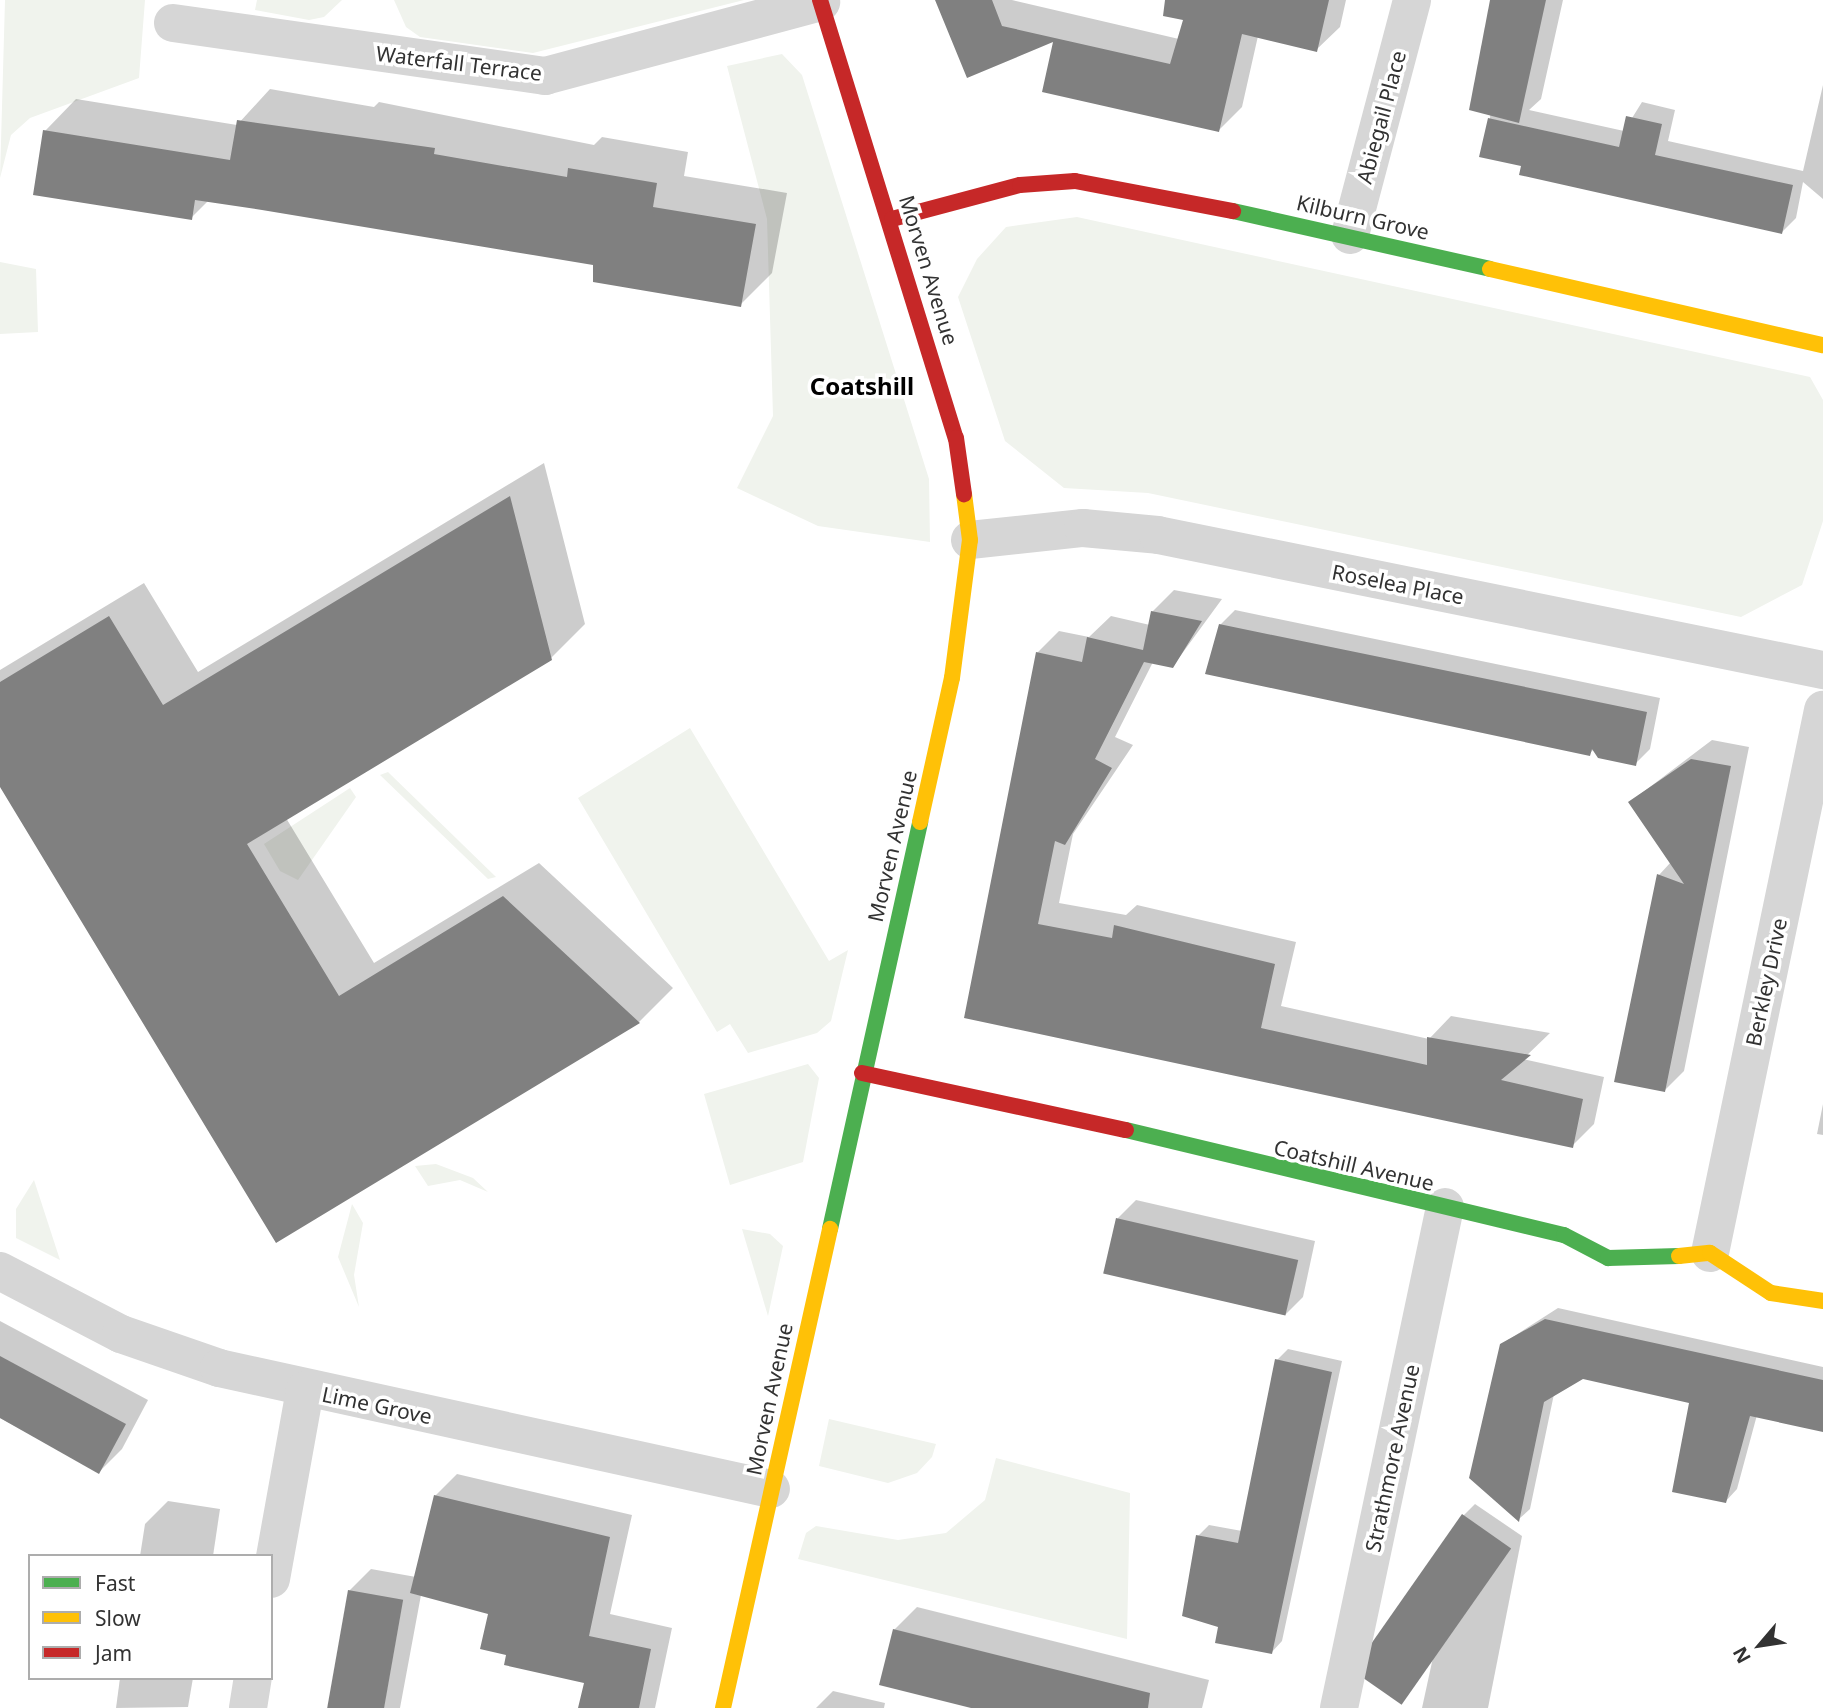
<!DOCTYPE html>
<html>
<head>
<meta charset="utf-8">
<style>
	body { margin:0 }
	#map { position:relative; width:1823px; height:1708px; overflow:hidden; background:#fff; font-family:"Noto Sans",sans-serif }
	div>[style] { position:absolute }
	.green>* { inset:0; background:#f0f3ed }
	.shadow>* { inset:0; background:#0003 }
	.building>* { inset:0; background:#808080; transform-origin:0 0 }
	.street>* { height:38px; margin:-19px; padding:0 19px; transform-origin:19px; border-radius:19px; background:#d6d6d6 }
	.fast>* { height:16px; margin:-8px; padding:0 8px; transform-origin:8px; border-radius:8px; background:#4caf50 }
	.slow>* { height:16px; margin:-8px; padding:0 8px; transform-origin:8px; border-radius:8px; background:#ffc107 }
	.jam>* { height:16px; margin:-8px; padding:0 8px; transform-origin:8px; border-radius:8px; background:#c62828 }
	span { translate:-50% -50%; white-space:nowrap; text-align:center; line-height:1.15; -webkit-text-stroke:7px #fff; paint-order:stroke }
	.street-label { font-size:21px; color:#323232 }
	.quarter-label { font-size:24px; color:#000; font-weight:700 }
	.legend { position:absolute; left:28px; top:1554px; width:245px; height:126px; box-sizing:border-box; background:#fff; border:2px solid #adadad; margin:0; padding:9px 12px; list-style:none; font-size:21px; color:#323232 }
	.legend li { display:flex; align-items:center; gap:14px; height:35px }
	.legend b { width:35px; border:2px solid #adadad }
	.north { position:absolute; left:1725px; top:1610px; width:70px; height:70px; -webkit-text-stroke:5px #fff; paint-order:stroke; rotate:241deg; font-size:19px; font-weight:700; line-height:28px; text-align:center; color:#323232 }
	.north::after { content:''; display:block; margin:auto; width:24px; height:32px; background:#323232; clip-path:polygon(50% 0,100% 100%,50% 72%,0 100%) }
</style>
</head>
<body>
<div id="map">
	<div class="green">
		<i style="clip-path:polygon(5px 0,145px 0,139px 78px,30px 118px,11px 135px,0 178px)"></i>
		<i style="clip-path:polygon(257px 0,342px 0,324px 17px,309px 20px,255px 10px)"></i>
		<i style="clip-path:polygon(394px 0,744px 0,533px 53px,420px 37px,406px 27px)"></i>
		<i style="clip-path:polygon(782px 54px,802px 75px,929px 479px,930px 542px,818px 526px,737px 488px,773px 416px,767px 219px,727px 66px)"></i>
		<i style="clip-path:polygon(1077px 217px,1810px 377px,1823px 400px,1823px 521px,1802px 585px,1741px 617px,1148px 493px,1064px 488px,1005px 441px,958px 297px,977px 259px,1006px 227px)"></i>
		<i style="clip-path:polygon(0 262px,36px 269px,38px 332px,0 334px)"></i>
		<i style="clip-path:polygon(690px 728px,829px 961px,848px 950px,831px 1021px,817px 1033px,748px 1053px,730px 1024px,717px 1032px,578px 798px)"></i>
		<i style="clip-path:polygon(388px 772px,496px 877px,488px 879px,380px 775px)"></i>
		<i style="clip-path:polygon(350px 788px,356px 797px,298px 880px,280px 871px,264px 844px)"></i>
		<i style="clip-path:polygon(808px 1064px,819px 1078px,803px 1162px,730px 1185px,704px 1094px)"></i>
		<i style="clip-path:polygon(436px 1164px,473px 1178px,488px 1192px,460px 1180px,428px 1186px,415px 1166px)"></i>
		<i style="clip-path:polygon(34px 1180px,60px 1260px,16px 1238px,16px 1209px)"></i>
		<i style="clip-path:polygon(352px 1204px,363px 1223px,354px 1275px,359px 1307px,338px 1257px)"></i>
		<i style="clip-path:polygon(742px 1229px,770px 1234px,783px 1246px,768px 1316px)"></i>
		<i style="clip-path:polygon(829px 1419px,936px 1444px,932px 1457px,917px 1473px,888px 1483px,819px 1466px)"></i>
		<i style="clip-path:polygon(996px 1458px,1130px 1493px,1127px 1639px,798px 1559px,806px 1533px,816px 1526px,898px 1540px,946px 1533px,985px 1500px)"></i>
	</div>
	<div class="shadow">
		<i style="clip-path:polygon(953px 0,1012px 0,1179px 39px,1198px 0,1346px 0,1340px 27px,1316px 50px,1258px 36px,1242px 107px,1219px 130px,1056px 39px,968px 76px)"></i>
		<i style="clip-path:polygon(1494px 0,1563px 0,1541px 99px,1529px 110px,1624px 131px,1642px 102px,1675px 110px,1668px 141px,1803px 171px,1823px 85px,1823px 199px,1803px 182px,1796px 218px,1782px 232px,1523px 165px,1490px 119px)"></i>
		<i style="clip-path:polygon(270px 89px,374px 107px,379px 102px,594px 145px,602px 137px,688px 152px,684px 176px,787px 193px,772px 273px,740px 305px,594px 263px,209px 200px,191px 218px,45px 131px,76px 99px,237px 125px)"></i>
		<i style="clip-path:polygon(544px 463px,585px 624px,551px 658px,286px 818px,374px 963px,539px 863px,673px 988px,639px 1022px,276px 1241px,0 783px,0 670px,144px 583px,198px 672px)"></i>
		<i style="clip-path:polygon(1174px 590px,1222px 599px,1173px 666px,1153px 662px,1115px 737px,1133px 745px,1073px 834px,1059px 903px,1126px 915px,1137px 905px,1296px 942px,1281px 1006px,1429px 1039px,1451px 1016px,1550px 1033px,1523px 1059px,1604px 1077px,1594px 1124px,1572px 1146px,967px 1016px,1037px 653px,1059px 631px,1089px 637px,1111px 616px,1150px 625px,1152px 612px)"></i>
		<i style="clip-path:polygon(1235px 610px,1660px 698px,1650px 749px,1635px 764px,1594px 749px,1589px 754px,1220px 625px)"></i>
		<i style="clip-path:polygon(1712px 740px,1749px 747px,1684px 1071px,1665px 1090px,1659px 875px,1671px 862px,1630px 802px)"></i>
		<i style="clip-path:polygon(1823px 1104px,1823px 1135px,1817px 1134px)"></i>
		<i style="clip-path:polygon(1136px 1200px,1315px 1241px,1303px 1297px,1285px 1315px,1105px 1273px,1118px 1218px)"></i>
		<i style="clip-path:polygon(1558px 1308px,1823px 1367px,1823px 1430px,1757px 1415px,1737px 1489px,1726px 1501px,1691px 1402px,1583px 1377px,1554px 1394px,1530px 1509px,1519px 1519px,1502px 1344px)"></i>
		<i style="clip-path:polygon(0 1321px,148px 1400px,122px 1449px,99px 1472px,0 1418px)"></i>
		<i style="clip-path:polygon(1288px 1349px,1342px 1361px,1282px 1641px,1271px 1653px,1220px 1626px,1198px 1536px,1209px 1525px,1242px 1531px,1277px 1360px)"></i>
		<i style="clip-path:polygon(457px 1474px,632px 1515px,610px 1614px,672px 1628px,655px 1708px,580px 1708px,586px 1682px,508px 1653px,490px 1613px,421px 1595px,400px 1708px,328px 1708px,349px 1591px,371px 1569px,416px 1577px,435px 1496px)"></i>
		<i style="clip-path:polygon(168px 1501px,220px 1509px,213px 1556px,140px 1556px,145px 1524px)"></i>
		<i style="clip-path:polygon(1475px 1504px,1522px 1536px,1488px 1708px,1422px 1708px,1464px 1515px)"></i>
		<i style="clip-path:polygon(917px 1607px,1209px 1680px,1202px 1708px,974px 1708px,894px 1630px)"></i>
		<i style="clip-path:polygon(120px 1678px,193px 1678px,188px 1707px,116px 1708px)"></i>
		<i style="clip-path:polygon(833px 1691px,885px 1703px,884px 1708px,816px 1708px)"></i>
	</div>
	<div class="building">
		<i style="clip-path:polygon(935px 0,992px 0,1002px 26px,1170px 64px,1183px 20px,1163px 16px,1165px 0,1329px 0,1317px 52px,1242px 34px,1219px 132px,1042px 92px,1053px 42px,967px 78px)"></i>
		<i style="clip-path:polygon(1490px 0,1546px 0,1519px 123px,1469px 110px)"></i>
		<i style="clip-path:polygon(1626px 116px,1662px 124px,1655px 155px,1793px 185px,1782px 234px,1519px 175px,1521px 166px,1479px 157px,1488px 118px,1619px 147px)"></i>
		<i style="clip-path:polygon(237px 120px,435px 148px,434px 154px,567px 177px,568px 168px,657px 183px,653px 207px,756px 224px,741px 307px,593px 282px,593px 265px,262px 210px,195px 200px,192px 220px,33px 195px,43px 130px,230px 160px)"></i>
		<i style="clip-path:polygon(510px 496px,552px 660px,247px 844px,339px 996px,503px 896px,640px 1023px,276px 1243px,0 787px,0 682px,109px 616px,163px 705px)"></i>
		<i style="clip-path:polygon(1151px 611px,1202px 621px,1173px 668px,1144px 662px,1095px 759px,1112px 768px,1065px 845px,1055px 841px,1038px 924px,1112px 938px,1114px 925px,1275px 964px,1261px 1028px,1427px 1065px,1427px 1037px,1531px 1055px,1501px 1080px,1583px 1099px,1573px 1148px,964px 1018px,1036px 652px,1082px 662px,1087px 637px,1143px 650px)"></i>
		<i style="clip-path:polygon(1219px 624px,1647px 712px,1636px 766px,1598px 758px,1592px 749px,1590px 756px,1205px 674px)"></i>
		<i style="clip-path:polygon(1691px 759px,1731px 766px,1665px 1092px,1614px 1082px,1657px 874px,1684px 884px,1628px 802px)"></i>
		<i style="left:1116px;top:1218px;width:187px;height:57px;rotate:13deg"></i>
		<i style="clip-path:polygon(1545px 1319px,1823px 1380px,1823px 1432px,1750px 1416px,1726px 1503px,1672px 1492px,1689px 1403px,1583px 1379px,1544px 1402px,1519px 1522px,1469px 1478px,1500px 1344px)"></i>
		<i style="clip-path:polygon(0 1356px,126px 1424px,99px 1474px,0 1418px)"></i>
		<i style="clip-path:polygon(1275px 1359px,1332px 1372px,1272px 1654px,1215px 1643px,1218px 1627px,1182px 1616px,1196px 1535px,1238px 1543px)"></i>
		<i style="clip-path:polygon(434px 1495px,610px 1537px,589px 1636px,651px 1649px,639px 1708px,578px 1708px,584px 1683px,504px 1665px,506px 1655px,480px 1649px,488px 1614px,410px 1593px)"></i>
		<i style="left:1462px;top:1514px;width:60px;height:191px;rotate:35deg"></i>
		<i style="left:348px;top:1590px;width:56px;height:120px;rotate:10deg"></i>
		<i style="clip-path:polygon(893px 1629px,1150px 1693px,1148px 1708px,971px 1708px,879px 1685px)"></i>
	</div>
	<div class="street">
		<i style="left:173px;top:23px;width:376px;rotate:8.1deg"></i>
		<i style="left:545px;top:76px;width:286px;rotate:-15deg"></i>
		<i style="left:1350px;top:235px;width:243px;rotate:-75.2deg"></i>
		<i style="left:970px;top:540px;width:114px;rotate:-6.1deg"></i>
		<i style="left:1083px;top:528px;width:75px;rotate:5.3deg"></i>
		<i style="left:1158px;top:535px;width:679px;rotate:11.48deg"></i>
		<i style="left:1710px;top:1253px;width:555px;rotate:-78.24deg"></i>
		<i style="left:0;top:1271px;width:136px;rotate:27.5deg"></i>
		<i style="left:121px;top:1334px;width:104px;rotate:19.1deg"></i>
		<i style="left:219px;top:1368px;width:565px;rotate:12.36deg"></i>
		<i style="left:271px;top:1579px;width:192px;rotate:-79.8deg"></i>
		<i style="left:248px;top:1708px;width:30px;rotate:-81deg"></i>
		<i style="left:1339px;top:1708px;width:512px;rotate:-78.05deg"></i>
	</div>
	<div class="fast">
		<i style="left:1233px;top:211px;width:263px;rotate:12.7deg"></i>
		<i style="left:1126px;top:1130px;width:450px;rotate:13.5deg"></i>
		<i style="left:1564px;top:1235px;width:50px;rotate:27.6deg"></i>
		<i style="left:1608px;top:1258px;width:71px;rotate:-1.6deg"></i>
		<i style="left:830px;top:1229px;width:417px;rotate:-77.5deg"></i>
	</div>
	<div class="slow">
		<i style="left:1490px;top:269px;width:342px;rotate:12.9deg"></i>
		<i style="left:920px;top:822px;width:148px;rotate:-77.5deg"></i>
		<i style="left:952px;top:678px;width:139px;rotate:-82.6deg"></i>
		<i style="left:970px;top:540px;width:46px;rotate:-97.4deg"></i>
		<i style="left:1679px;top:1256px;width:31px;rotate:-6deg"></i>
		<i style="left:1710px;top:1253px;width:73px;rotate:33.3deg"></i>
		<i style="left:1771px;top:1293px;width:53px;rotate:8.7deg"></i>
		<i style="left:723px;top:1708px;width:491px;rotate:-77.4deg"></i>
	</div>
	<div class="jam">
		<i style="left:820px;top:0;width:459px;rotate:72.8deg"></i>
		<i style="left:956px;top:438px;width:57px;rotate:81.9deg"></i>
		<i style="left:892px;top:219px;width:132px;rotate:-14.9deg"></i>
		<i style="left:1020px;top:185px;width:55px;rotate:-4.2deg"></i>
		<i style="left:1075px;top:181px;width:161px;rotate:10.8deg"></i>
		<i style="left:862px;top:1073px;width:270px;rotate:12.2deg"></i>
	</div>
	<div class="street-label">
		<span style="left:459px;top:63px;rotate:7deg">Waterfall Terrace</span>
		<span style="left:1381px;top:117px;rotate:-75deg">Abiegail Place</span>
		<span style="left:1363px;top:217px;rotate:13deg">Kilburn Grove</span>
		<span style="left:929px;top:270px;rotate:73deg">Morven Avenue</span>
		<span style="left:1398px;top:584px;rotate:11deg">Roselea Place</span>
		<span style="left:892px;top:846px;rotate:-77deg">Morven Avenue</span>
		<span style="left:1766px;top:982px;rotate:-78deg">Berkley Drive</span>
		<span style="left:1354px;top:1165px;rotate:13deg">Coatshill Avenue</span>
		<span style="left:769px;top:1399px;rotate:-78deg">Morven Avenue</span>
		<span style="left:377px;top:1405px;rotate:12deg">Lime Grove</span>
		<span style="left:1392px;top:1458px;rotate:-78deg">Strathmore Avenue</span>
	</div>
	<div class="quarter-label">
		<span style="left:862px;top:386px">Coatshill</span>
	</div>
	<ul class="legend">
	<li><b style="height:9px;background:#4caf50"></b>Fast</li>
	<li><b style="height:9px;background:#ffc107"></b>Slow</li>
	<li><b style="height:9px;background:#c62828"></b>Jam</li>
	</ul>
	<div class="north">N</div>
</div>
</body>
</html>
